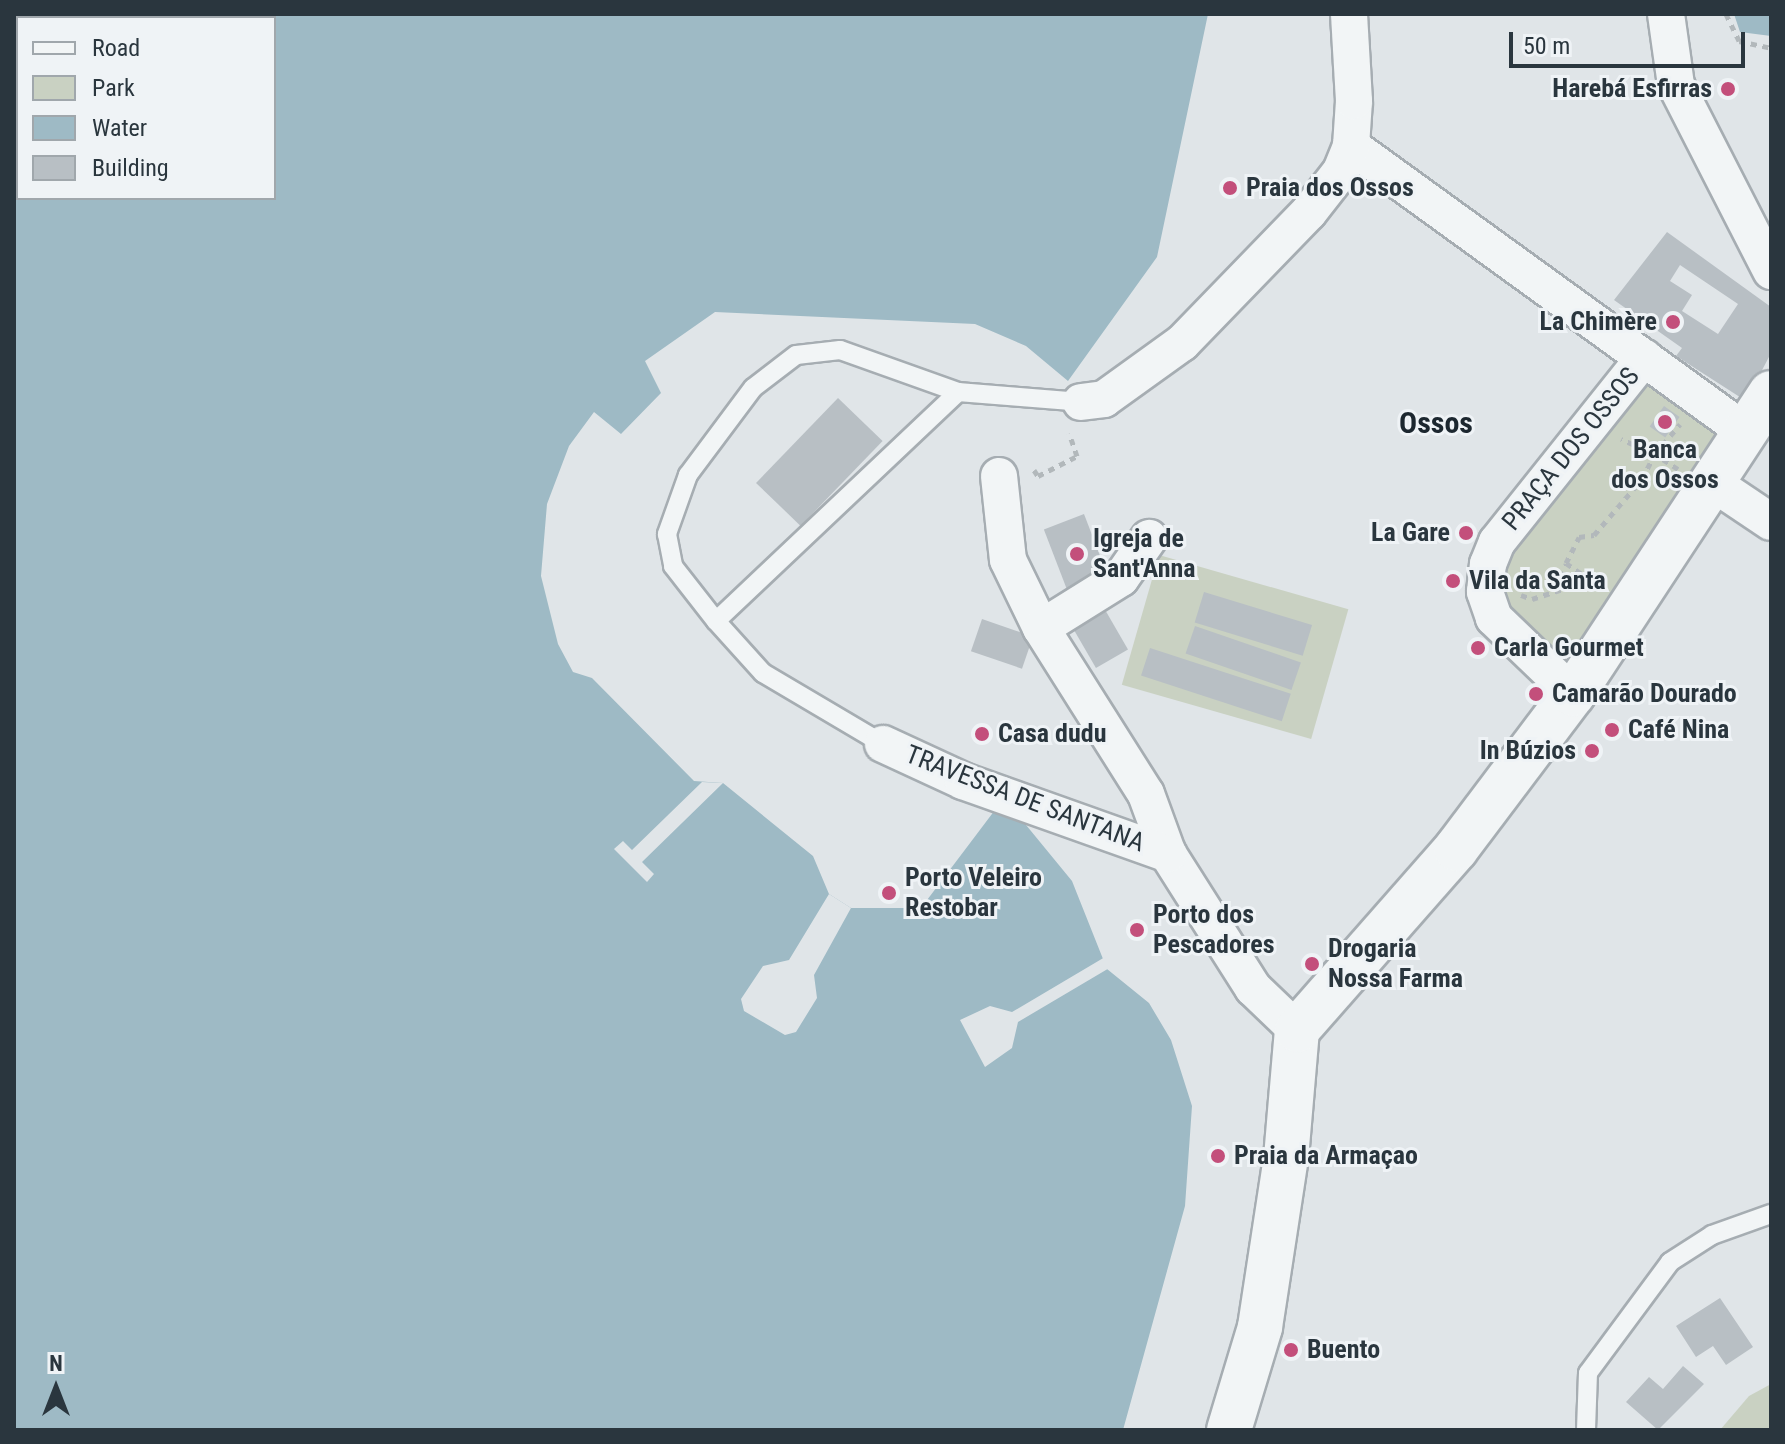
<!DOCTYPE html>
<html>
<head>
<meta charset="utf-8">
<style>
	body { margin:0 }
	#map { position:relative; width:1785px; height:1444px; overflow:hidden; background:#e0e5e8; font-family:"Roboto Condensed",sans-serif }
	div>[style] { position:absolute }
	.green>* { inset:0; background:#c9d1c2; transform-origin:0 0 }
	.water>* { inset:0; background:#9ebac5 }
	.pier>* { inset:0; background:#e0e5e8 }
	.building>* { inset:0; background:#b8bfc4; transform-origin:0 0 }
	.path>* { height:5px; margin-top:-2.5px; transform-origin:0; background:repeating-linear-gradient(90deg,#b2b8bb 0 6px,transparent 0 12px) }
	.roads { filter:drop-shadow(2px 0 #a6adb2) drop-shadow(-2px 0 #a6adb2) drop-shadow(0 2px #a6adb2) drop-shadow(0 -2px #a6adb2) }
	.service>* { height:18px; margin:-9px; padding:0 9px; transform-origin:9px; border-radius:9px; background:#f2f5f6 }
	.minor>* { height:36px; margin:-18px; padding:0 18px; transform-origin:18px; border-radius:18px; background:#f2f5f6 }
	.tertiary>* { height:44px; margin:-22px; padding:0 22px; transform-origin:22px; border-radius:22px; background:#f2f5f6 }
	.dots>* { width:22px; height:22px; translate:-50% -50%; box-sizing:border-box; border:4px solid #eff3f6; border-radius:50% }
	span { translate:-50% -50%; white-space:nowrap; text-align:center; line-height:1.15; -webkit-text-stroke:6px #eff3f6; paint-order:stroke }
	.poi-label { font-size:26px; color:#2a363e; font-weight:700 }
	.right { translate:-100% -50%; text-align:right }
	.left { translate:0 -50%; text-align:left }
	.street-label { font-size:26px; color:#2a363e }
	.quarter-label { font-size:30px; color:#1c272f; font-weight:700 }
	.frame { position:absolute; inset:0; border:16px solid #2a363e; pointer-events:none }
	.legend { position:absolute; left:16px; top:16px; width:260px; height:184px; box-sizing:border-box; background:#eff3f6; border:2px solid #a0a7ac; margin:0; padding:10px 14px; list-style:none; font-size:24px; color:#2a363e }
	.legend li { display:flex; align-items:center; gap:16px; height:40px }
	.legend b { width:40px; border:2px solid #a0a7ac }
	.north { position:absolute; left:16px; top:1348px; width:80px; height:80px; -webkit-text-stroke:6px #eff3f6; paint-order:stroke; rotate:0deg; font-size:22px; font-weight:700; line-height:32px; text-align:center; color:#2a363e }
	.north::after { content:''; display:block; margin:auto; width:28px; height:36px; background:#2a363e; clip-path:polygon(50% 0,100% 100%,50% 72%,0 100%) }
	.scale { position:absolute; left:1509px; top:32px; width:236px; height:36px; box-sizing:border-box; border:4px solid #2a363e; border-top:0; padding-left:10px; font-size:24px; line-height:28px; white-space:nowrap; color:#2a363e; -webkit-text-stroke:6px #eff3f6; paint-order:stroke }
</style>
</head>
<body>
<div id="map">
	<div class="green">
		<i style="clip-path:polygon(1647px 372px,1735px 437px,1579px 667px,1509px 615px,1502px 589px,1511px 553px)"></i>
		<i style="left:1159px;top:555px;width:197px;height:135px;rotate:16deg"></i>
		<i style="clip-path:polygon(1771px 1384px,1771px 1430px,1720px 1430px,1749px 1396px)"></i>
	</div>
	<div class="water">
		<i style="clip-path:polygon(evenodd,14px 14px,1208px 14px,1157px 257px,1068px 381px,1026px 346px,975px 324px,715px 312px,645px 361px,661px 393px,621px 434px,594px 412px,569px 446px,547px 504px,541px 576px,558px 644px,573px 672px,592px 678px,694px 781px,723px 783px,813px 856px,829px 894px,851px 908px,921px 908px,1004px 798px,1072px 881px,1107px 969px,1149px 1003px,1171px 1040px,1192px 1106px,1185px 1206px,1123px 1430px,14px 1430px,14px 14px,18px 18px,274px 18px,274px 198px,18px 198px,18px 18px)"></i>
		<i style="clip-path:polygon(1734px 14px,1771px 14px,1771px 36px,1740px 32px)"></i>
	</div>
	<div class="pier">
		<i style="clip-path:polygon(702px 782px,723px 783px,642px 862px,654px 874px,647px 882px,614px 849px,623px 841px,632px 850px)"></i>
		<i style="clip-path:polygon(829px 894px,851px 908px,814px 975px,817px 998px,796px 1032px,785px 1035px,744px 1011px,741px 999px,763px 966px,789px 960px)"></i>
		<i style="clip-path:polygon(1105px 957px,1111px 967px,1018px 1022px,1012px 1048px,985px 1067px,960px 1020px,990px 1006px,1012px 1012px)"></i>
	</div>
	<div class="building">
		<i style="clip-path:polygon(evenodd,1667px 232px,1771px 307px,1771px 353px,1746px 401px,1676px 356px,1682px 348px,1614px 300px,1667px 232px,1680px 265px,1738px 304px,1718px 334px,1682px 311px,1692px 295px,1670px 281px,1680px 265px)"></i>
		<i style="left:838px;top:398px;width:62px;height:118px;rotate:44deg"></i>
		<i style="left:1664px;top:406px;width:19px;height:25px;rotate:35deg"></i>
		<i style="left:1084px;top:514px;width:69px;height:43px;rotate:69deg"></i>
		<i style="left:1204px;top:592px;width:113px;height:32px;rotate:17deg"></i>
		<i style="left:1104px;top:608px;width:48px;height:37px;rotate:60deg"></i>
		<i style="left:982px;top:619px;width:54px;height:34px;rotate:19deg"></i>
		<i style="left:1195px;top:626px;width:112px;height:29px;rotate:19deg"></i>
		<i style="left:1150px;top:648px;width:148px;height:29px;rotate:18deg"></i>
		<i style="clip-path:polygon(1720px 1298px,1753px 1347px,1726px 1365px,1713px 1346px,1696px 1357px,1676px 1326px)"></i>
		<i style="clip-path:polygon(1683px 1366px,1704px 1384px,1658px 1430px,1626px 1402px,1649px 1377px,1663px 1389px)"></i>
	</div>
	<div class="path">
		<i style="left:1726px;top:14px;width:30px;rotate:64deg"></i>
		<i style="left:1739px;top:41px;width:33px;rotate:12deg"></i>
		<i style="left:1678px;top:469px;width:27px;rotate:-147deg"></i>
		<i style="left:1655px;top:454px;width:39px;rotate:-50deg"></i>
		<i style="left:1034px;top:470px;width:7px;rotate:56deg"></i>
		<i style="left:1038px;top:476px;width:44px;rotate:-27.1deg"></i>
		<i style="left:1077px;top:456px;width:24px;rotate:-109deg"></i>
		<i style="left:1566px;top:563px;width:44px;rotate:34.8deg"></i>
		<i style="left:1521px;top:595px;width:12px;rotate:20deg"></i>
		<i style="left:1532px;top:599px;width:32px;rotate:-18deg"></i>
		<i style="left:1562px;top:589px;width:26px;rotate:-81deg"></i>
		<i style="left:1566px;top:563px;width:29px;rotate:-63deg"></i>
		<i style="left:1579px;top:537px;width:15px;rotate:-8deg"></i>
		<i style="left:1594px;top:535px;width:74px;rotate:-49.4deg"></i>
		<i style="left:1642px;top:479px;width:28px;rotate:-63deg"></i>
		<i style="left:1655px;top:454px;width:37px;rotate:-156deg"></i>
	</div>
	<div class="roads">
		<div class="service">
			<i style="left:958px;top:392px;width:125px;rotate:-160.4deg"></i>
			<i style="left:840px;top:350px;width:44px;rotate:173.5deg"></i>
			<i style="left:796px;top:355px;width:54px;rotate:142.5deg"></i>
			<i style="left:753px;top:388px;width:109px;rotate:126.8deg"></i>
			<i style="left:688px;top:475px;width:63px;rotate:109.6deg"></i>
			<i style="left:667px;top:534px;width:33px;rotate:79deg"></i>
			<i style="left:673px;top:566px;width:70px;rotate:52deg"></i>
			<i style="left:716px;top:621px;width:333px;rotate:-43.4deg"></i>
			<i style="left:958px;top:392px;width:123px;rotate:4.6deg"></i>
			<i style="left:716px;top:621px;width:70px;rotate:47.9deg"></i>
			<i style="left:763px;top:673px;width:139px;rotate:30.6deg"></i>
			<i style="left:1586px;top:1430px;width:57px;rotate:-88deg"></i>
			<i style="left:1588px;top:1373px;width:138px;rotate:-53.5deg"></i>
			<i style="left:1670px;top:1262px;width:50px;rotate:-32.7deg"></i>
			<i style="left:1712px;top:1235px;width:63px;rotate:-19.6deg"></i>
		</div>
		<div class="minor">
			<i style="left:1666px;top:14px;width:72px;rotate:82deg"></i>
			<i style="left:1676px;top:85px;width:209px;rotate:62.9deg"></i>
			<i style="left:1351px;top:146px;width:485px;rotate:35.9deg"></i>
			<i style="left:1081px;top:402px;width:23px;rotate:-7deg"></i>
			<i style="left:1104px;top:399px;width:96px;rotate:-35.7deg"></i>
			<i style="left:1182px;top:343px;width:182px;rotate:-45.9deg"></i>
			<i style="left:1309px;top:212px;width:52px;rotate:-52deg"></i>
			<i style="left:1341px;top:171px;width:27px;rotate:-68deg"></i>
			<i style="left:1351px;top:146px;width:45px;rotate:-86.2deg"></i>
			<i style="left:1354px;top:101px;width:87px;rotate:-93.3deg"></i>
			<i style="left:999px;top:476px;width:84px;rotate:83.9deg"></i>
			<i style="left:1008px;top:560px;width:76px;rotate:64.1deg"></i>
			<i style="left:1041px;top:628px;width:196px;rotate:57.7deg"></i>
			<i style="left:1146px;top:794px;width:64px;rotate:69.9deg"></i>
			<i style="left:1168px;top:854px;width:159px;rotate:57.6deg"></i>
			<i style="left:1253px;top:988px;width:61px;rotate:43.7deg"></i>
			<i style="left:1710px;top:481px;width:73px;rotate:33.9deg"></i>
			<i style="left:1041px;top:628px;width:94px;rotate:-32deg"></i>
			<i style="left:1121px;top:578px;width:49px;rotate:-55deg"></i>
			<i style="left:1573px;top:694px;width:110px;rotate:-136.1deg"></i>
			<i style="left:1494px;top:618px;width:28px;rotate:-109deg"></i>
			<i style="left:1485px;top:592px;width:28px;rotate:-84deg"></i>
			<i style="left:1488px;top:564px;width:24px;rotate:-68deg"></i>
			<i style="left:1497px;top:542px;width:236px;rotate:-51.4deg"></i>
			<i style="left:883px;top:744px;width:88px;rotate:24.8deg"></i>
			<i style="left:963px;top:781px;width:218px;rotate:19.6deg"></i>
		</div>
		<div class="tertiary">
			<i style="left:1229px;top:1430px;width:108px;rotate:-73.2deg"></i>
			<i style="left:1260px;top:1327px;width:171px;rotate:-81.3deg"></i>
			<i style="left:1286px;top:1158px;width:128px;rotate:-85.1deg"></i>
			<i style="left:1297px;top:1030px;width:241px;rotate:-48.7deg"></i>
			<i style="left:1456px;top:849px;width:194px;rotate:-53deg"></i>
			<i style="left:1573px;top:694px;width:360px;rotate:-56.7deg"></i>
		</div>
	</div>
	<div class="dots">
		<i style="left:1728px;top:89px;background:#c34f7b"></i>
		<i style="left:1230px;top:188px;background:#c34f7b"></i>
		<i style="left:1673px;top:322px;background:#c34f7b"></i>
		<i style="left:1665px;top:422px;background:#c34f7b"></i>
		<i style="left:1466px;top:533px;background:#c34f7b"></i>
		<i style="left:1077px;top:554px;background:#c34f7b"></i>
		<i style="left:1453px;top:581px;background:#c34f7b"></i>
		<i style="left:1478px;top:648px;background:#c34f7b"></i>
		<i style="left:1536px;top:694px;background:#c34f7b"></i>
		<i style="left:1612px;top:730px;background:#c34f7b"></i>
		<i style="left:982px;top:734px;background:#c34f7b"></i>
		<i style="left:1592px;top:751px;background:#c34f7b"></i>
		<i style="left:889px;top:893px;background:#c34f7b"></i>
		<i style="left:1137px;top:930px;background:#c34f7b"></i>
		<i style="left:1312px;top:964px;background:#c34f7b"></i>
		<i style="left:1218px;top:1156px;background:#c34f7b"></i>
		<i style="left:1291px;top:1350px;background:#c34f7b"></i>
	</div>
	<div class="poi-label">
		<span class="right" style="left:1712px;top:89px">Harebá Esfirras</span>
		<span class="left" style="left:1246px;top:188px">Praia dos Ossos</span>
		<span class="right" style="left:1657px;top:322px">La Chimère</span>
		<span style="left:1665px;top:465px">Banca<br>dos Ossos</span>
		<span class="right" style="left:1450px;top:533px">La Gare</span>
		<span class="left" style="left:1093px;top:554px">Igreja de<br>Sant'Anna</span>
		<span class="left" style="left:1469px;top:581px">Vila da Santa</span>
		<span class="left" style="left:1494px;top:648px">Carla Gourmet</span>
		<span class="left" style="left:1552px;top:694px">Camarão Dourado</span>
		<span class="left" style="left:1628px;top:730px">Café Nina</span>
		<span class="left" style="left:998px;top:734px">Casa dudu</span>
		<span class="right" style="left:1576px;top:751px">In Búzios</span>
		<span class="left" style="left:905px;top:893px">Porto Veleiro<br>Restobar</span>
		<span class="left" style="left:1153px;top:930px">Porto dos<br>Pescadores</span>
		<span class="left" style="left:1328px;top:964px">Drogaria<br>Nossa Farma</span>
		<span class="left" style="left:1234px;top:1156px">Praia da Armaçao</span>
		<span class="left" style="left:1307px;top:1350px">Buento</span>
	</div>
	<div class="street-label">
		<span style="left:1571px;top:449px;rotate:-51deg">PRAÇA DOS OSSOS</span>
		<span style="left:1025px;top:799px;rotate:21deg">TRAVESSA DE SANTANA</span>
	</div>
	<div class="quarter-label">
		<span style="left:1436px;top:423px">Ossos</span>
	</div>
	<div class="frame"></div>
	<ul class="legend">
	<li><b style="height:10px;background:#f2f5f6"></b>Road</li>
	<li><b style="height:22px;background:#c9d1c2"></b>Park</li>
	<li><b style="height:22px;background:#9ebac5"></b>Water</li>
	<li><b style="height:22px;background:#b8bfc4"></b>Building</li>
	</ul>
	<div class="north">N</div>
	<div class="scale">50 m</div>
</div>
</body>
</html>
